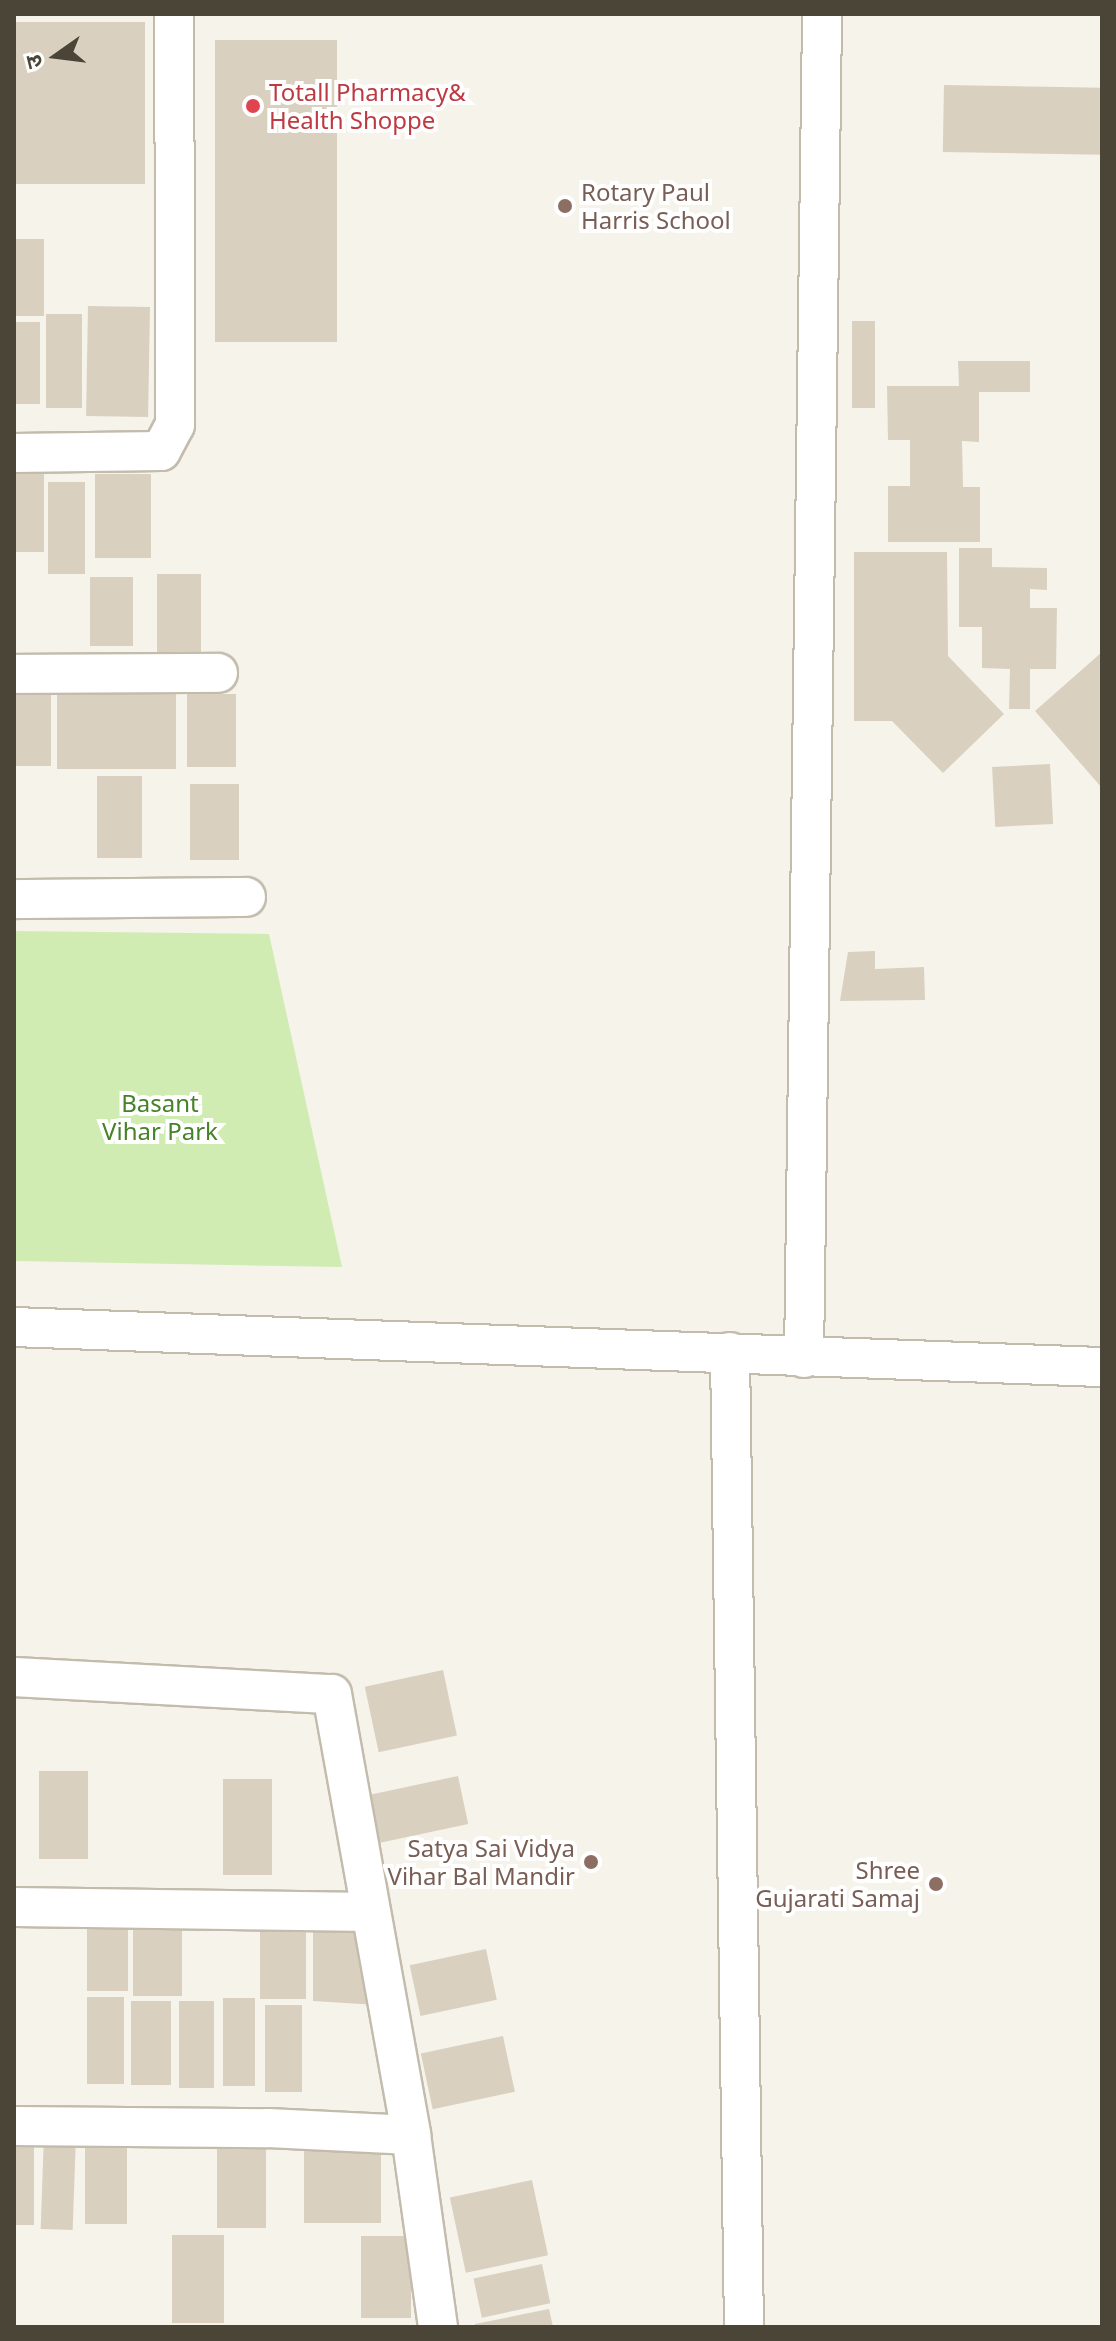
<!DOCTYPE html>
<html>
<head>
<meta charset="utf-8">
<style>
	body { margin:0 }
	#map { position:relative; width:1116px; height:2341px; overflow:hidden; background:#f6f3eb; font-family:"Noto Sans","Noto Sans Devanagari",sans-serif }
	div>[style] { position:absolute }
	.green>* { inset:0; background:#d0ecb3 }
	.building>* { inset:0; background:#d9d0c0; transform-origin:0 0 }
	.roads { filter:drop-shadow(2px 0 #c3bcad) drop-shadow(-2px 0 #c3bcad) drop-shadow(0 2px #c3bcad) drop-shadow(0 -2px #c3bcad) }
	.street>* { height:38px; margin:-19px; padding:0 19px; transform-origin:19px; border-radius:19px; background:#fff }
	.dots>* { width:22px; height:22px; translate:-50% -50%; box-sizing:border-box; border:4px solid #fff; border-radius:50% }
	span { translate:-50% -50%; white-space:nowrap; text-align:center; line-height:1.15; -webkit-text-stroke:8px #fff; paint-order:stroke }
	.health-label { font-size:24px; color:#be3a42 }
	.left { translate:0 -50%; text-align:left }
	.education-label { font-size:24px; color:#785e54 }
	.right { translate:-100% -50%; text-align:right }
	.park-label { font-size:24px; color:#468227 }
	.frame { position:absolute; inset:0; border:16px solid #4b4538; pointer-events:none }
	.north { position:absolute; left:16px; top:16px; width:80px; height:80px; -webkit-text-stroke:6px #fff; paint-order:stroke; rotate:256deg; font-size:22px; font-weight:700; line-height:32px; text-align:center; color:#4b4538 }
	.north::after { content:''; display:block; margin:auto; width:28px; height:36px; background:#4b4538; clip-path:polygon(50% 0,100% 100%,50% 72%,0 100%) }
</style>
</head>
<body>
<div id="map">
	<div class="green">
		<i style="clip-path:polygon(14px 931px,269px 934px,342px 1267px,14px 1261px)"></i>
	</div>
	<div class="building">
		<i style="left:14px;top:22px;width:131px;height:162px"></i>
		<i style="left:215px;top:40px;width:122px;height:302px"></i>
		<i style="left:944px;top:85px;width:158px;height:67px;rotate:1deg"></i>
		<i style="left:14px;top:239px;width:30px;height:77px"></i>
		<i style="left:88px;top:306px;width:62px;height:110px;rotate:1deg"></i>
		<i style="left:46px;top:314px;width:36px;height:94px"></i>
		<i style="left:852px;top:321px;width:23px;height:87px"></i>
		<i style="left:14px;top:322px;width:26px;height:82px"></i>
		<i style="clip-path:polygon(958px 361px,1030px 361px,1030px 392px,979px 392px,979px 442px,962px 441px,963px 487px,980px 487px,980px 542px,888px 542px,888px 486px,910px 486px,910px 440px,888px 440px,887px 386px,959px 386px)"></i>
		<i style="left:14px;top:463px;width:30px;height:89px"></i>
		<i style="left:95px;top:474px;width:56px;height:84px"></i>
		<i style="left:48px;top:482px;width:37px;height:92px"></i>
		<i style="clip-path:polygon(959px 548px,992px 548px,992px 567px,1047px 568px,1047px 590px,1030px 589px,1030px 608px,1057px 608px,1056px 669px,1030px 669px,1030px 709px,1009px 709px,1010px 669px,982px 668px,982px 627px,959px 627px)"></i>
		<i style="clip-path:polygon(854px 552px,947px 552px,948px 656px,1004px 714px,943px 773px,892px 721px,854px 721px)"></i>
		<i style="left:157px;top:574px;width:44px;height:83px"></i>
		<i style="left:90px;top:577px;width:43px;height:69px"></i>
		<i style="clip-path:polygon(1102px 652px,1102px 788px,1035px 711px)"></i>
		<i style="left:16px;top:686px;width:35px;height:80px"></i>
		<i style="left:57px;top:694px;width:119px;height:75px"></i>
		<i style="left:187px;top:694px;width:49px;height:73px"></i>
		<i style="left:1050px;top:764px;width:60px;height:58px;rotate:87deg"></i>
		<i style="left:97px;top:776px;width:45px;height:82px"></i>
		<i style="left:190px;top:784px;width:49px;height:76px"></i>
		<i style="clip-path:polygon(875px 951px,875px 969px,924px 967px,925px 1000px,840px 1001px,848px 952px)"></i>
		<i style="left:443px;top:1670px;width:67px;height:80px;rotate:78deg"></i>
		<i style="left:39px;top:1771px;width:49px;height:88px"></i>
		<i style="left:458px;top:1776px;width:49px;height:90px;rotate:78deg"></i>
		<i style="left:223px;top:1779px;width:49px;height:96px"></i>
		<i style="left:87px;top:1915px;width:41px;height:76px"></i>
		<i style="left:133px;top:1917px;width:49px;height:79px"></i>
		<i style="left:260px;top:1917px;width:46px;height:82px"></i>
		<i style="clip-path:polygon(313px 1920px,355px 1920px,377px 2005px,313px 2001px)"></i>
		<i style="left:486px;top:1949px;width:52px;height:78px;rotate:78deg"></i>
		<i style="left:87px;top:1997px;width:37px;height:87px"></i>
		<i style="left:223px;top:1998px;width:32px;height:88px"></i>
		<i style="left:131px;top:2001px;width:40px;height:84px"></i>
		<i style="left:179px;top:2001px;width:35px;height:87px"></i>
		<i style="left:265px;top:2005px;width:37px;height:87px"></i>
		<i style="left:503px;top:2036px;width:57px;height:84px;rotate:78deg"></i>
		<i style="left:44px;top:2134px;width:32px;height:95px;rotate:2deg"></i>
		<i style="left:85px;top:2136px;width:42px;height:88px"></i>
		<i style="left:14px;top:2137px;width:20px;height:88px"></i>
		<i style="left:266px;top:2144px;width:84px;height:49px;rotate:90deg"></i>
		<i style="left:381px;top:2145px;width:78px;height:77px;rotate:90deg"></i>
		<i style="left:532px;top:2180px;width:77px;height:84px;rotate:78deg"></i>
		<i style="left:172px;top:2235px;width:52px;height:88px"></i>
		<i style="left:361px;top:2236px;width:50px;height:82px"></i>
		<i style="left:542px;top:2264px;width:40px;height:70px;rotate:78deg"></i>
		<i style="clip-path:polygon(549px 2309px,553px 2327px,475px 2327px,475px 2324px)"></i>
	</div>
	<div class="roads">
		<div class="street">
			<i style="left:14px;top:453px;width:147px;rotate:-0.8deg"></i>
			<i style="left:161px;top:451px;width:30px;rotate:-62deg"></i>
			<i style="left:175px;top:425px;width:411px;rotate:-90.1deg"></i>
			<i style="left:14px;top:674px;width:204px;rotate:-0.3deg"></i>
			<i style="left:14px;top:899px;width:232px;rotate:-0.5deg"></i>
			<i style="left:14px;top:1327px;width:1089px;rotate:2.11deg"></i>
			<i style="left:730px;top:1352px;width:975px;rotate:89.18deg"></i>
			<i style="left:804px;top:1358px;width:1344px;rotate:-89.23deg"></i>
			<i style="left:14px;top:1677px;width:318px;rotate:3.1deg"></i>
			<i style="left:332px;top:1694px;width:448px;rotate:79.8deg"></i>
			<i style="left:411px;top:2135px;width:194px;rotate:82deg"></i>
			<i style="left:14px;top:1907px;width:355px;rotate:0.8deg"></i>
			<i style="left:14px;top:2126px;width:254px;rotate:0.5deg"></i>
			<i style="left:268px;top:2128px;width:143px;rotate:2.8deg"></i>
		</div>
	</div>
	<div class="dots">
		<i style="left:253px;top:106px;background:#e0444e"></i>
		<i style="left:565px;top:206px;background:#8d6e63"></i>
		<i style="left:591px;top:1862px;background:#8d6e63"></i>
		<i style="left:936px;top:1884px;background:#8d6e63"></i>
	</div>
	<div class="health-label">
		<span class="left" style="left:269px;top:106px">Totall Pharmacy&amp;<br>Health Shoppe</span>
	</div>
	<div class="education-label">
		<span class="left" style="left:581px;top:206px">Rotary Paul<br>Harris School</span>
		<span class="right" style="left:575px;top:1862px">Satya Sai Vidya<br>Vihar Bal Mandir</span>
		<span class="right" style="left:920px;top:1884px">Shree<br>Gujarati Samaj</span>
	</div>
	<div class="park-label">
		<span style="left:160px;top:1117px">Basant<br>Vihar Park</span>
	</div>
	<div class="frame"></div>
	<div class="north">उ</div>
</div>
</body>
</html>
